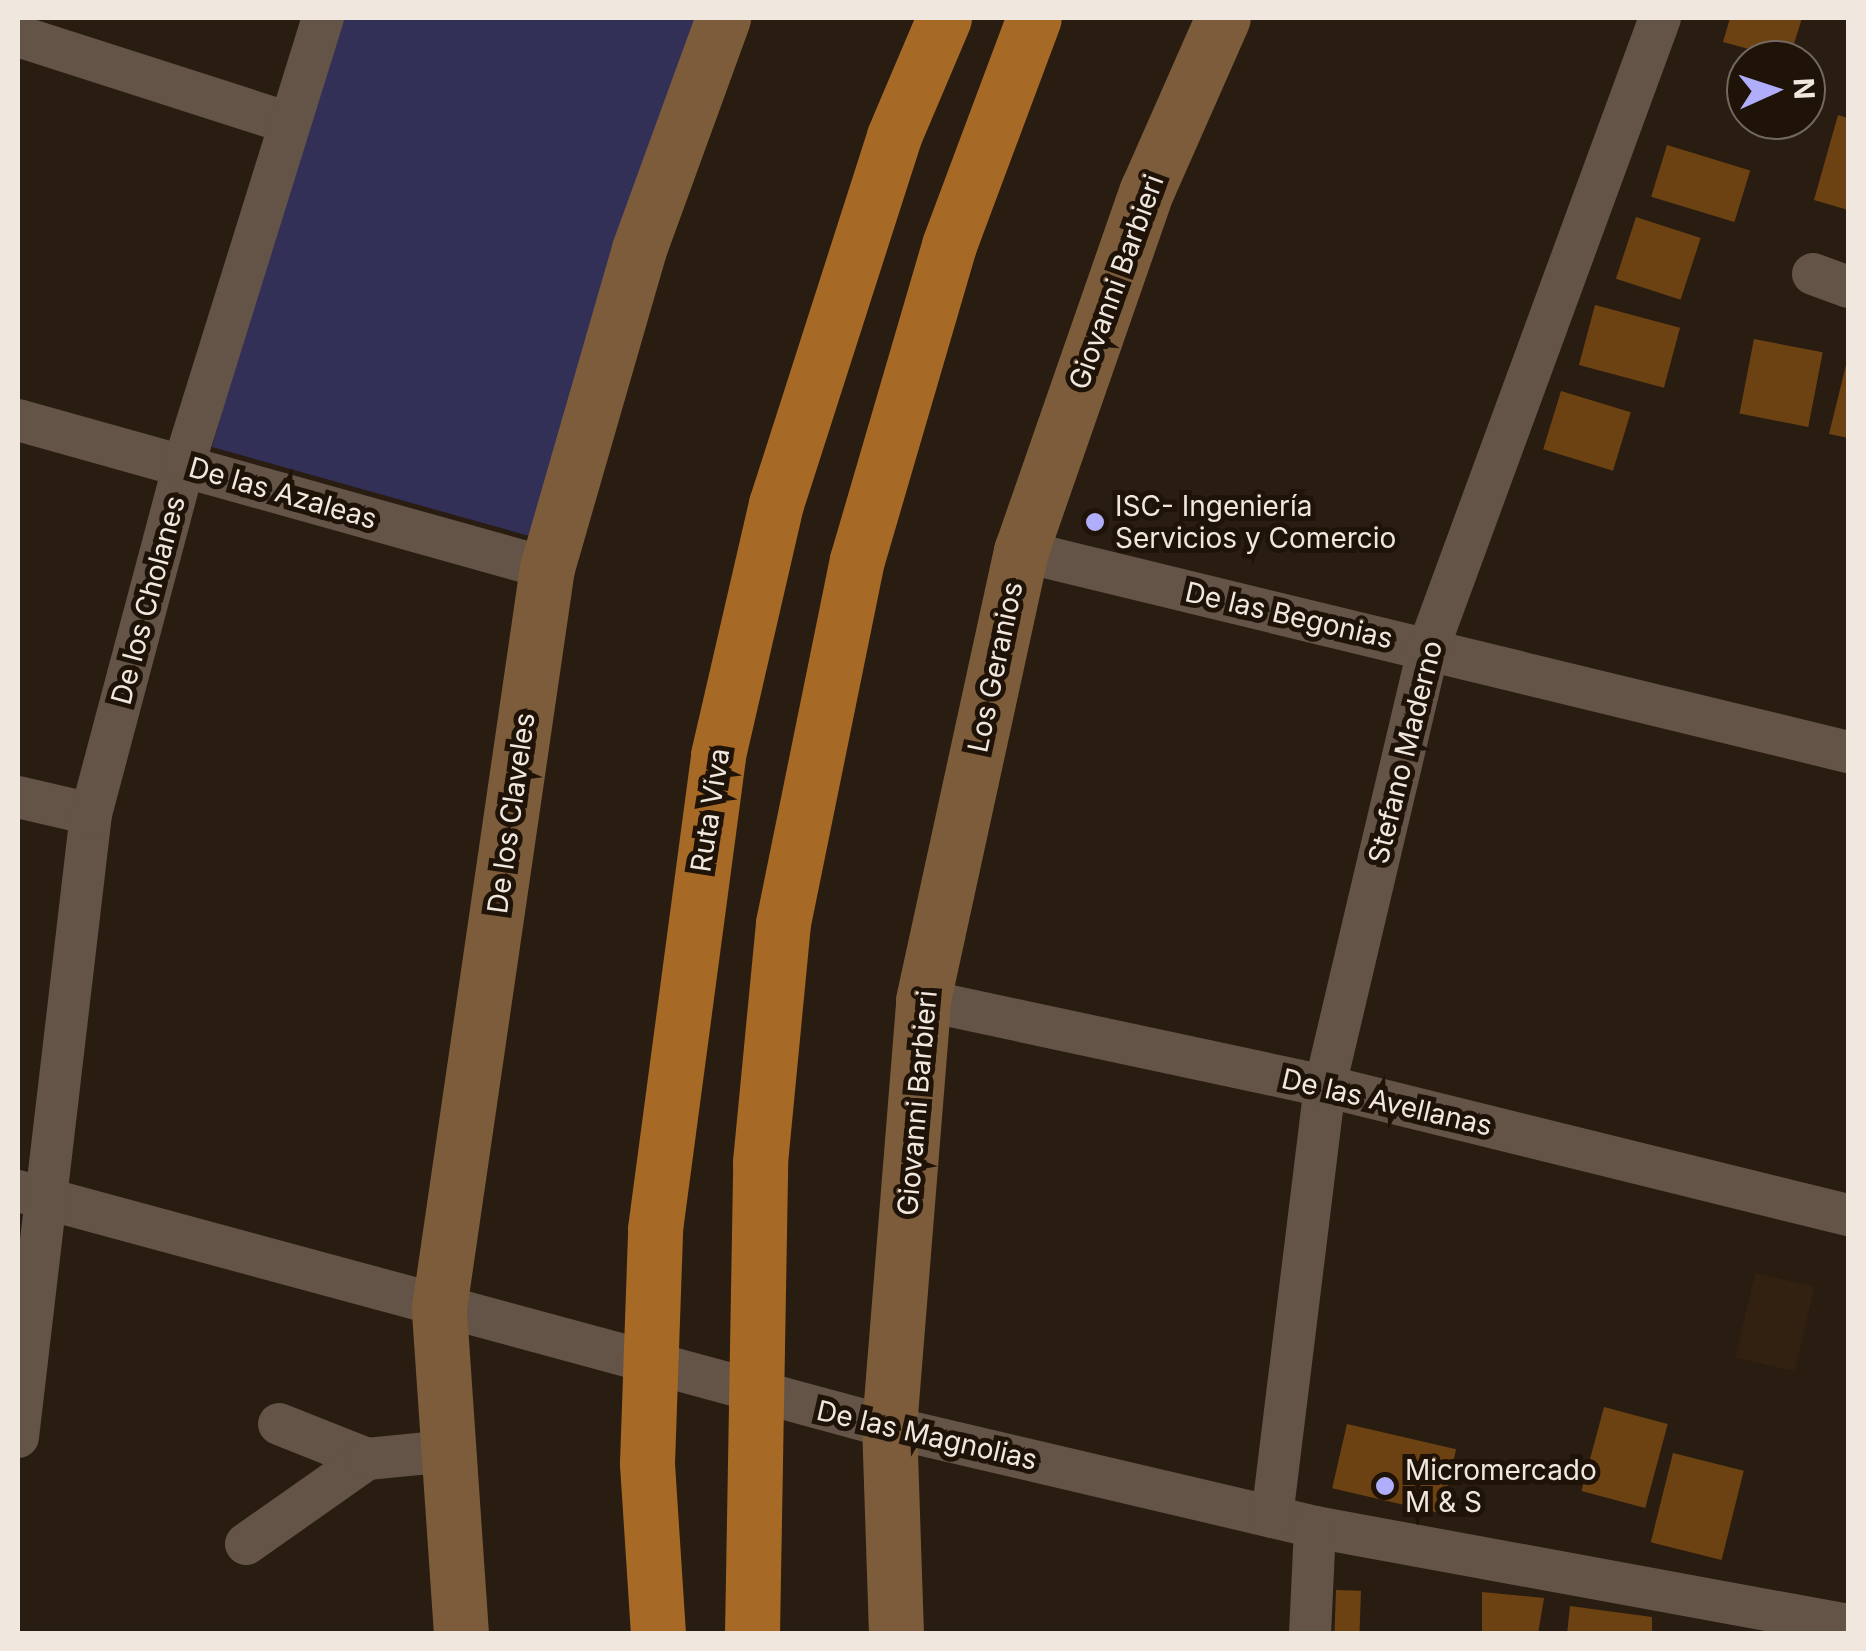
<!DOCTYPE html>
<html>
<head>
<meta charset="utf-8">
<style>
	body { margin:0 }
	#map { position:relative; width:1866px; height:1651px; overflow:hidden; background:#291c11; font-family:Inter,sans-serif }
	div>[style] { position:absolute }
	.built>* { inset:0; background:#322010; transform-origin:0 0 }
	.green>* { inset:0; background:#333057 }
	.building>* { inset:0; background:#6d4213; transform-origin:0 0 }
	.minor>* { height:42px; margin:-21px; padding:0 21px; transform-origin:21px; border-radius:21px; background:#635447 }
	.secondary>* { height:55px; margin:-27.5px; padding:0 27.5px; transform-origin:27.5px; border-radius:27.5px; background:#7c5c3a }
	.trunk>* { height:55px; margin:-27.5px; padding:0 27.5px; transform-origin:27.5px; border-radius:27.5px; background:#a66926 }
	.dots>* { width:28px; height:28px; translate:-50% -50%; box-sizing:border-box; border:5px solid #1f1308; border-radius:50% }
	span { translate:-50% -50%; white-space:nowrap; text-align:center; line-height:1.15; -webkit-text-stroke:10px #1f1308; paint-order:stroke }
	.street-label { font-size:28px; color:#f0e7df }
	.poi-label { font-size:28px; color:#f0e7df }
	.left { translate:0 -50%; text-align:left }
	.frame { position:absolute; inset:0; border:20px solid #f0e7df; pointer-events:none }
	.north { position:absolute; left:1726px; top:40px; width:100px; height:100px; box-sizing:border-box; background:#1f1308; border:2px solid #73685e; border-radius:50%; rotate:87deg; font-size:28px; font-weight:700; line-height:40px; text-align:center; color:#f0e7df }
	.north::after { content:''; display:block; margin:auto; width:35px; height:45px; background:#b0aefa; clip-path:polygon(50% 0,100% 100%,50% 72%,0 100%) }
</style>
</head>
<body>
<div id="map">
	<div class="built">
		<i style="left:1755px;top:1273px;width:61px;height:87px;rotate:13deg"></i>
	</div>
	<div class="green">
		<i style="clip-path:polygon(340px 18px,699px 18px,533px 537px,212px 447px,301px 126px)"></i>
	</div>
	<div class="building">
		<i style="clip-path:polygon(1730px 18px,1802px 18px,1789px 60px,1723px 42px)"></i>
		<i style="clip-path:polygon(1838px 115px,1848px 118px,1848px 210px,1814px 200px)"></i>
		<i style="left:1667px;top:145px;width:87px;height:54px;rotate:17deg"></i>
		<i style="left:1636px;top:217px;width:68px;height:65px;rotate:18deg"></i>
		<i style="left:1595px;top:305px;width:88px;height:62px;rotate:15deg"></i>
		<i style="left:1754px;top:339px;width:70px;height:76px;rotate:11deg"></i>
		<i style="clip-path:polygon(1847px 361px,1848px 361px,1848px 438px,1829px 434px)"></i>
		<i style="left:1561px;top:391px;width:73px;height:61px;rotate:17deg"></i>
		<i style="left:1604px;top:1407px;width:66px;height:87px;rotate:15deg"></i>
		<i style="left:1347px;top:1424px;width:112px;height:66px;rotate:13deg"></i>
		<i style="left:1673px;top:1453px;width:73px;height:92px;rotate:14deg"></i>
		<i style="left:1336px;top:1590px;width:25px;height:44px;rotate:2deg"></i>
		<i style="clip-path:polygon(1482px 1592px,1544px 1598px,1538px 1634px,1482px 1634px)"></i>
		<i style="clip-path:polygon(1570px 1606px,1652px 1617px,1652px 1634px,1567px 1634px)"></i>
	</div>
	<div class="minor">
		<i style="left:18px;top:36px;width:281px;rotate:17.8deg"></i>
		<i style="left:1813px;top:274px;width:37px;rotate:20deg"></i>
		<i style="left:18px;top:420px;width:549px;rotate:15.63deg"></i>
		<i style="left:1021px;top:551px;width:851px;rotate:13.66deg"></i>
		<i style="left:18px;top:797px;width:75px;rotate:13.1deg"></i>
		<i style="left:923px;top:1000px;width:411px;rotate:12.1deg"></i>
		<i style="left:1325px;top:1086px;width:539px;rotate:13.86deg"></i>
		<i style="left:18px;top:1191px;width:902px;rotate:15.16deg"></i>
		<i style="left:889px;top:1427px;width:438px;rotate:13.2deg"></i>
		<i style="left:1315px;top:1527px;width:542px;rotate:10.42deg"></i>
		<i style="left:279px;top:1424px;width:95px;rotate:21.7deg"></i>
		<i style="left:18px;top:1437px;width:627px;rotate:-83.32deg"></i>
		<i style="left:91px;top:814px;width:362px;rotate:-75.1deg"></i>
		<i style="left:184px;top:464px;width:467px;rotate:-72.7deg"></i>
		<i style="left:1272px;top:1517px;width:434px;rotate:-83deg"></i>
		<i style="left:1325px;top:1086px;width:449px;rotate:-76.7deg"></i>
		<i style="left:1428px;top:649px;width:672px;rotate:-69.81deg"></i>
		<i style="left:246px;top:1544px;width:148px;rotate:-35.1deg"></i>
		<i style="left:367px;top:1459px;width:82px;rotate:-5.6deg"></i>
		<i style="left:1310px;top:1634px;width:107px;rotate:-87.3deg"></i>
	</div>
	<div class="secondary">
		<i style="left:461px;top:1634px;width:327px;rotate:-93.9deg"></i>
		<i style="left:439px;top:1308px;width:748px;rotate:-81.7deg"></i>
		<i style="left:547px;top:568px;width:332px;rotate:-73.9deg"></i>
		<i style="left:639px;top:249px;width:246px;rotate:-70deg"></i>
		<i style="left:896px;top:1634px;width:207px;rotate:-91.9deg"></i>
		<i style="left:889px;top:1427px;width:428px;rotate:-85.4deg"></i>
		<i style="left:923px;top:1000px;width:460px;rotate:-77.7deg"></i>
		<i style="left:1021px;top:551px;width:382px;rotate:-70.8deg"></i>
		<i style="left:1147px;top:190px;width:188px;rotate:-66.2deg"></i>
	</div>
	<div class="trunk">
		<i style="left:658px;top:1634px;width:171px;rotate:-93.7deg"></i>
		<i style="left:647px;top:1463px;width:234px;rotate:-88deg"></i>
		<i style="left:655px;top:1229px;width:478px;rotate:-82.4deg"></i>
		<i style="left:718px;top:755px;width:258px;rotate:-77deg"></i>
		<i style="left:776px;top:504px;width:386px;rotate:-72.2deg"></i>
		<i style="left:894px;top:136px;width:128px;rotate:-67deg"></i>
		<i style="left:752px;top:1634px;width:472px;rotate:-89deg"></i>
		<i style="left:760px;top:1162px;width:240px;rotate:-84.5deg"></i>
		<i style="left:783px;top:923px;width:370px;rotate:-78.5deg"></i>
		<i style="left:857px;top:560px;width:328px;rotate:-73.7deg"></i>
		<i style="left:949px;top:245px;width:242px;rotate:-69.5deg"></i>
	</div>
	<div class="dots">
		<i style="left:1095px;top:522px;background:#b0aefa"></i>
		<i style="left:1385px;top:1486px;background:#b0aefa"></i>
	</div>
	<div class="street-label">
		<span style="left:1116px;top:282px;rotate:-70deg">Giovanni Barbieri</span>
		<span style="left:283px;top:493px;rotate:16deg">De las Azaleas</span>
		<span style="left:148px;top:600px;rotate:-75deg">De los Cholanes</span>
		<span style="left:1289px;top:615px;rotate:13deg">De las Begonias</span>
		<span style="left:995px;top:667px;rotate:-78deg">Los Geranios</span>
		<span style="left:1405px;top:752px;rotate:-76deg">Stefano Maderno</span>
		<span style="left:710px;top:810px;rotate:-81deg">Ruta Viva</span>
		<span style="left:511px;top:813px;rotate:-82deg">De los Claveles</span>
		<span style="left:1387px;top:1102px;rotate:13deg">De las Avellanas</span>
		<span style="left:917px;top:1103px;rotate:-85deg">Giovanni Barbieri</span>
		<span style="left:927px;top:1435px;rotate:13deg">De las Magnolias</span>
	</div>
	<div class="poi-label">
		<span class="left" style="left:1115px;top:522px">ISC- Ingeniería<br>Servicios y Comercio</span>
		<span class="left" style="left:1405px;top:1486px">Micromercado<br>M &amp; S</span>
	</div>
	<div class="frame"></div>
	<div class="north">N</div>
</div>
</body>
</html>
